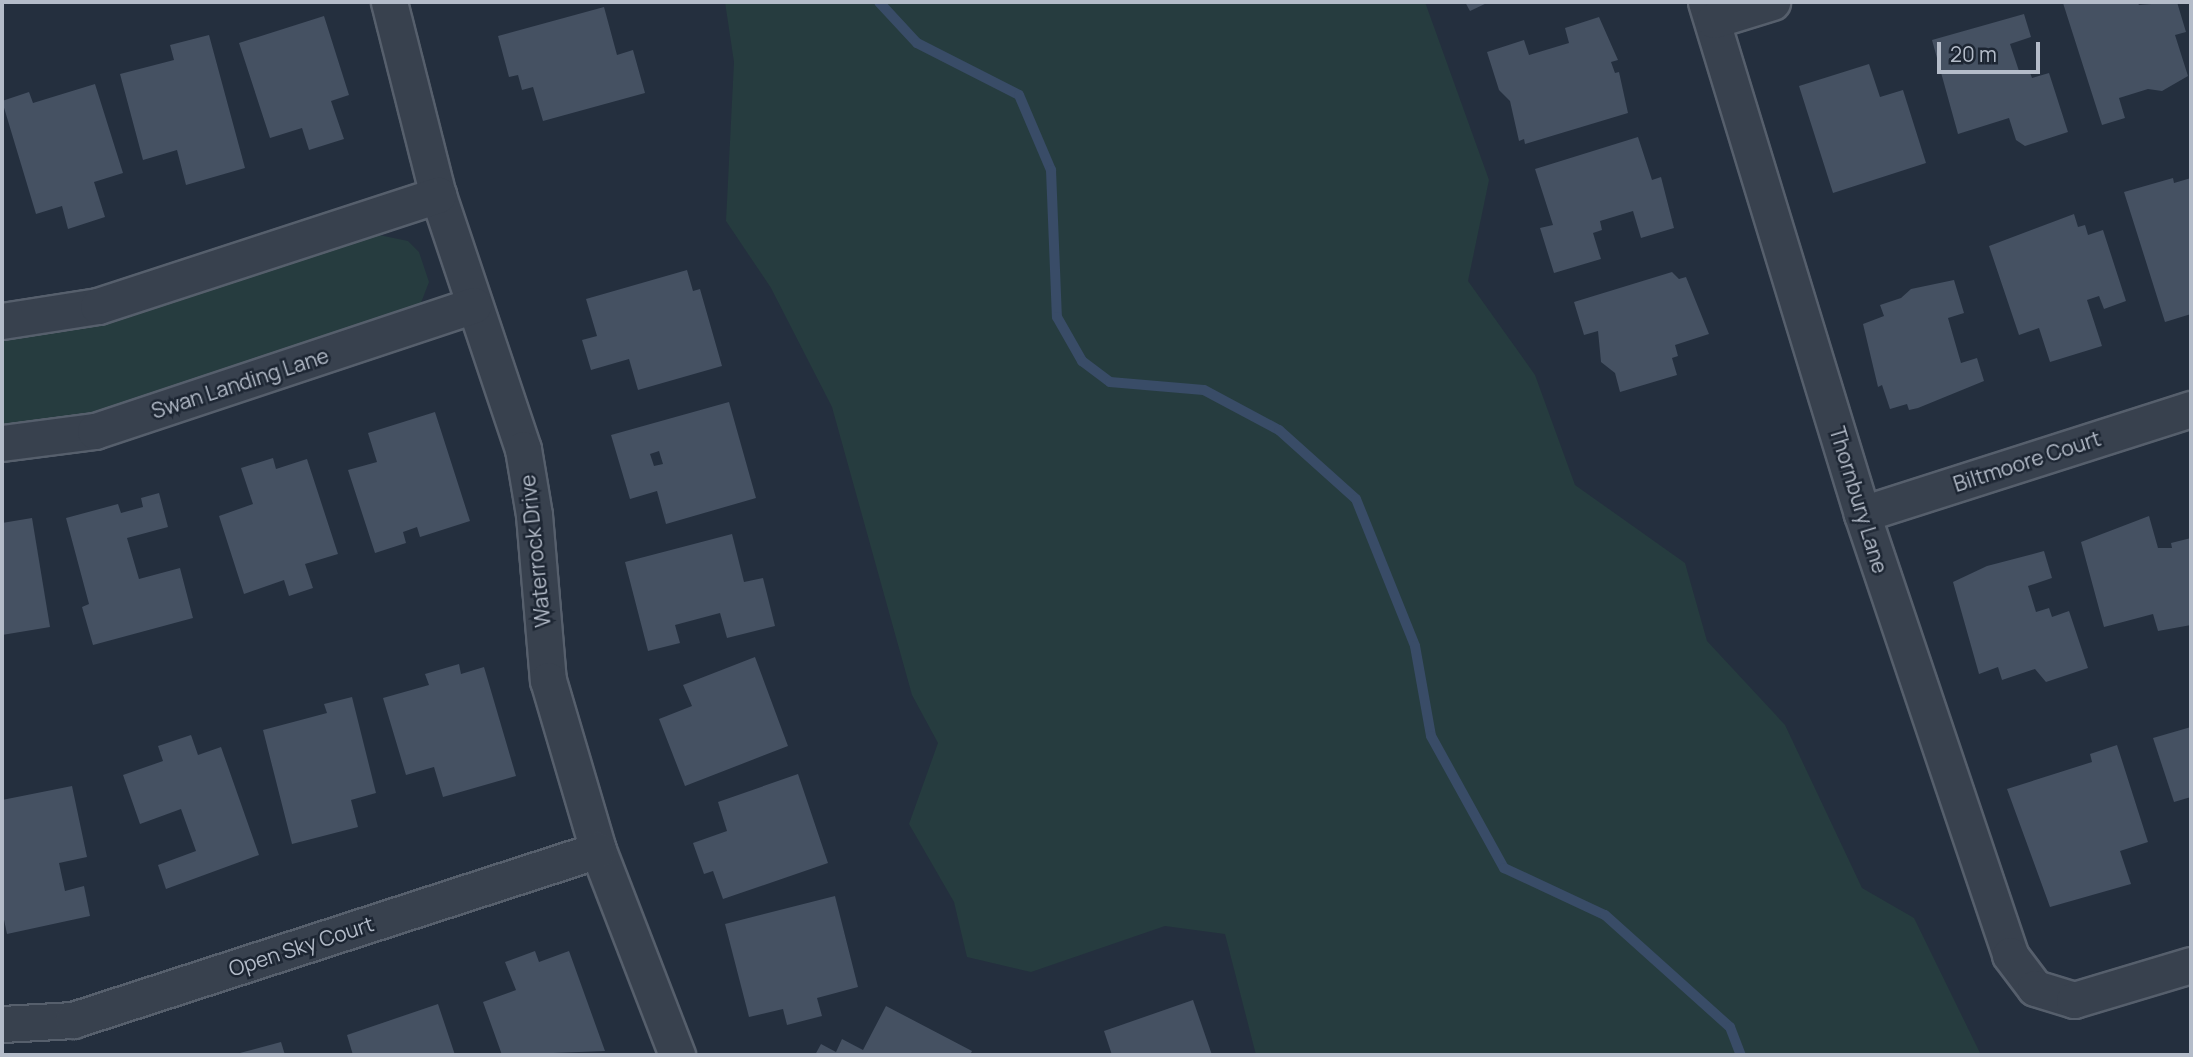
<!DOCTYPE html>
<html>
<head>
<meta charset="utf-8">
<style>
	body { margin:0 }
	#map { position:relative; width:2193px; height:1057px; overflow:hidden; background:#242f3e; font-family:Manrope,sans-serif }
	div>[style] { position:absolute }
	.green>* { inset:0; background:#263c3f }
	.stream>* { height:10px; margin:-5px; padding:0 5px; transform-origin:5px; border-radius:5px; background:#394c67 }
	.building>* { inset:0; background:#455162 }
	.roads { filter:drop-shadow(2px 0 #565f6c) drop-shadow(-2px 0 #565f6c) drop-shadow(0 2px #565f6c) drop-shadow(0 -2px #565f6c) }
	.street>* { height:35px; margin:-17.5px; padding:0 17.5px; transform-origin:17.5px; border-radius:17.5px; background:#38414e }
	span { translate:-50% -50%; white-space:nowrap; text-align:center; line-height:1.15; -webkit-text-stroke:5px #1d2633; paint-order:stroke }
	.street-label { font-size:21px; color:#b4bcc9 }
	.frame { position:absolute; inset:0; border:4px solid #b4bcc9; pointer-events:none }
	.scale { position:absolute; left:1937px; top:42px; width:103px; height:32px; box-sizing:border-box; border:4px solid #b4bcc9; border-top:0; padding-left:9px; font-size:21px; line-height:24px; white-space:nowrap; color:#b4bcc9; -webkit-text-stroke:5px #1d2633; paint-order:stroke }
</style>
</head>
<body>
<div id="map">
	<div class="green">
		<i style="clip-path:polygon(725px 2px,1425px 2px,1489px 180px,1468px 281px,1535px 375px,1575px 485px,1685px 563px,1707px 641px,1785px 725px,1862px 888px,1914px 918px,1981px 1055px,1256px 1055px,1225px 934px,1165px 926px,1031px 972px,967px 957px,954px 902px,909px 824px,938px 743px,912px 695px,832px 407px,771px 288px,726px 221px,734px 62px)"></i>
		<i style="clip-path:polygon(379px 235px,408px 241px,419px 252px,429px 282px,419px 308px,126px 405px,80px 417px,2px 427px,2px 339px,86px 324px)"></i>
	</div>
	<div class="stream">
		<i style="left:879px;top:2px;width:56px;rotate:47.2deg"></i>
		<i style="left:917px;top:43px;width:114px;rotate:27deg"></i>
		<i style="left:1019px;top:95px;width:82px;rotate:66.9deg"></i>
		<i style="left:1051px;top:170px;width:147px;rotate:87.7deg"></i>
		<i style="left:1057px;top:317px;width:51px;rotate:60.4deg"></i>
		<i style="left:1082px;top:361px;width:35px;rotate:37deg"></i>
		<i style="left:1110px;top:382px;width:94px;rotate:4.9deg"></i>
		<i style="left:1204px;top:390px;width:85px;rotate:28.1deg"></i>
		<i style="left:1279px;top:430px;width:103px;rotate:41.9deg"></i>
		<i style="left:1356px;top:499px;width:158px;rotate:68.1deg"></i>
		<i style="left:1415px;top:646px;width:91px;rotate:79.9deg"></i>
		<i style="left:1431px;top:736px;width:151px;rotate:61.1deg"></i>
		<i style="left:1504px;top:868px;width:111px;rotate:25deg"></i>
		<i style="left:1605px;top:915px;width:168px;rotate:41.9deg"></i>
		<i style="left:1730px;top:1027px;width:30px;rotate:69deg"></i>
	</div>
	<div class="building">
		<i style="clip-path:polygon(1465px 2px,1489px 2px,1470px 11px)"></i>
		<i style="clip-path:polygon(2137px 2px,2139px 5px,2177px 2px,2186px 32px,2175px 35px,2188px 76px,2162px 91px,2148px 89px,2119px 98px,2125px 118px,2102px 125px,2063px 3px)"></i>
		<i style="clip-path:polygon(604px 7px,617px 55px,633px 50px,645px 93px,543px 121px,533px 87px,522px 90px,518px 75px,509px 77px,498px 36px)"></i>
		<i style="clip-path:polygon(2024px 14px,2031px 37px,2010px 44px,2020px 74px,2029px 70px,2032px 78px,2049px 73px,2068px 132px,2025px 146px,2016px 140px,2009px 118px,1958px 134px,1932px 40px)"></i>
		<i style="clip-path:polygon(324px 16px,349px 95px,331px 101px,344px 139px,309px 150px,302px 128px,270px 138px,239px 43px)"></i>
		<i style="clip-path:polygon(1599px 17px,1618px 60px,1611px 62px,1615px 73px,1619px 72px,1628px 113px,1525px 144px,1524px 139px,1519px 141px,1510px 101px,1499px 90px,1487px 52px,1524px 40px,1529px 55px,1569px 43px,1565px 28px)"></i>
		<i style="clip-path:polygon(209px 35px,245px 168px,186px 185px,177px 150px,143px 160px,120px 74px,174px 60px,170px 45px)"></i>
		<i style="clip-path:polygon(1869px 64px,1880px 97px,1903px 90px,1926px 163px,1833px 193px,1799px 86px)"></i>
		<i style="clip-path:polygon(95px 84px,123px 173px,94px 182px,105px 217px,68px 229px,62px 206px,36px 214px,2px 101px,29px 92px,33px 103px)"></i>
		<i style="clip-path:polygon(1638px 137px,1652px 180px,1661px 177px,1674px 228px,1641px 238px,1633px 211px,1600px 221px,1602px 230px,1593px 233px,1601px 259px,1554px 273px,1540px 228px,1553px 225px,1535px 169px)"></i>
		<i style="clip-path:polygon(2173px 178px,2174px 183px,2191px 178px,2191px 314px,2165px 322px,2124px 192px)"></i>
		<i style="clip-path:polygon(2074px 214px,2078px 227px,2085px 225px,2088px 235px,2103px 230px,2126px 301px,2104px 309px,2099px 296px,2087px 300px,2102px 346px,2050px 362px,2039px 328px,2019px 335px,1989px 246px)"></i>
		<i style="clip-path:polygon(687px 270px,693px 291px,700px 289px,722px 366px,638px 390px,629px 359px,591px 370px,582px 340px,597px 336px,586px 299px)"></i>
		<i style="clip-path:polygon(1672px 272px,1679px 279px,1686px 277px,1709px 334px,1675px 345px,1678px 356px,1672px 358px,1677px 375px,1620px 392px,1615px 373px,1601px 362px,1598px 331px,1584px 335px,1574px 302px)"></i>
		<i style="clip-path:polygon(1954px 280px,1964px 313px,1948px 318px,1961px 363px,1977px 358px,1984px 381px,1918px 408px,1909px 410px,1907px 404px,1890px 409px,1882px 385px,1878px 387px,1863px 324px,1884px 316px,1880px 305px,1901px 298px,1911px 289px)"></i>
		<i style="clip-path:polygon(evenodd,729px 402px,756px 498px,666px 524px,657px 491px,630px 499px,611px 435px,729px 402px,659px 451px,663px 464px,654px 466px,650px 454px,659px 451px)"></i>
		<i style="clip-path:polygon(435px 412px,470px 521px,420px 537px,417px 527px,403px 532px,406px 543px,375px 553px,348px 470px,377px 462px,368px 433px)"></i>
		<i style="clip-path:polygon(273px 458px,276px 469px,307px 459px,338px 554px,305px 564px,313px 588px,289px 596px,284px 580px,244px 594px,219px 516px,253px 504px,241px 468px)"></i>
		<i style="clip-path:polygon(159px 493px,168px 527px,127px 538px,139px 579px,180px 568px,193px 618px,93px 645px,82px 607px,89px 604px,66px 518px,118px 504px,121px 513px,143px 507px,141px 498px)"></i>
		<i style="clip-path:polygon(2149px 516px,2158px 548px,2172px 548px,2171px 543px,2191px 538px,2191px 625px,2158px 631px,2153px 614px,2104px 627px,2081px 542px)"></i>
		<i style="clip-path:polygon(32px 518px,50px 627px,2px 635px,2px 523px)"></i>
		<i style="clip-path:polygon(732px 534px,744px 582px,763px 578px,775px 626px,727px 638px,720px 613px,675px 625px,680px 643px,648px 651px,625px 562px)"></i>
		<i style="clip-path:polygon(2044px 551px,2052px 578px,2028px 586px,2036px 612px,2049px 608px,2052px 617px,2069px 611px,2088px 668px,2046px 682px,2035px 669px,2002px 680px,1998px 667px,1979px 674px,1953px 582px,1987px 566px)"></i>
		<i style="clip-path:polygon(755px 657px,788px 746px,685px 786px,659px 719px,692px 706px,683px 685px)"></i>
		<i style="clip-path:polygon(459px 664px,461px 674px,484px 667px,516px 776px,443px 797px,434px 767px,406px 775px,383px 698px,429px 685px,425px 674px)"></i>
		<i style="clip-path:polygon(352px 697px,376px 793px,351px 800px,358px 827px,292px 844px,263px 730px,327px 713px,324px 704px)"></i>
		<i style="clip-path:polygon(2191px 727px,2191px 797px,2174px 802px,2153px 738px)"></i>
		<i style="clip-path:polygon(191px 735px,198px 755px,221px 747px,259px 855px,166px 889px,158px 865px,196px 851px,181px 809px,140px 824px,123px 775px,163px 761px,158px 746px)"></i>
		<i style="clip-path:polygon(2117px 745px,2148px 842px,2120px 851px,2131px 884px,2050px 907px,2007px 789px,2092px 762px,2090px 754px)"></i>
		<i style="clip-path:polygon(798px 774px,828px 863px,723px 899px,713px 871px,704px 874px,693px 843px,727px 831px,718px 802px)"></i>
		<i style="clip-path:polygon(72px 786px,87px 857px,59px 863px,65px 891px,84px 886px,90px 916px,7px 934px,2px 910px,2px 800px)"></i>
		<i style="clip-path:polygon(835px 896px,858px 987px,817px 998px,822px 1016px,787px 1025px,783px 1009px,749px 1017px,725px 924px)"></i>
		<i style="clip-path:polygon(535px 951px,539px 962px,569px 951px,605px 1051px,502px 1055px,483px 1002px,516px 990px,505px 962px)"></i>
		<i style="clip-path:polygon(1193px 1000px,1212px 1055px,1112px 1055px,1104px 1031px)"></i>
		<i style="clip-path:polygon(438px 1004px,455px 1055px,353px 1055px,347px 1035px)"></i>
		<i style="clip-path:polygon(886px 1006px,972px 1051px,970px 1055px,815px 1055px,821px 1044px,836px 1052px,842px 1039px,863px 1050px)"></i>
		<i style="clip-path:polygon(281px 1042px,285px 1055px,237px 1055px,236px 1054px)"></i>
	</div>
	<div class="roads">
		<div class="street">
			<i style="left:389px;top:2px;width:199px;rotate:75.8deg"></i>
			<i style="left:438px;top:195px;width:268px;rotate:71.5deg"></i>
			<i style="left:523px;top:449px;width:67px;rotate:80.5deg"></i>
			<i style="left:534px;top:515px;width:166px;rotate:85.2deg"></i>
			<i style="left:548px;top:680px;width:177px;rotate:73.6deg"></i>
			<i style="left:598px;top:850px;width:220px;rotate:68.9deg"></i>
			<i style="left:1706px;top:2px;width:535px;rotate:73.05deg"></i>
			<i style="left:1862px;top:514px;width:465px;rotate:71.4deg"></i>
			<i style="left:2010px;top:955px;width:41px;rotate:52.9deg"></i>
			<i style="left:2035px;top:988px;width:41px;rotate:17.1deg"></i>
			<i style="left:2074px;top:1000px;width:122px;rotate:-16.7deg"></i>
			<i style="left:1714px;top:20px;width:61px;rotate:-17.2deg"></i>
			<i style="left:2px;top:321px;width:97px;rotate:-8.9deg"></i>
			<i style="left:98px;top:306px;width:358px;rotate:-18.1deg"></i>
			<i style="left:2px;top:443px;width:94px;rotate:-7.4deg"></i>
			<i style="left:95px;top:431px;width:399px;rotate:-18.4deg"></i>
			<i style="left:1862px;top:514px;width:345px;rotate:-17.7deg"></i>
			<i style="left:2px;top:1024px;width:71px;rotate:-3.2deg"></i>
			<i style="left:73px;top:1020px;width:552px;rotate:-17.94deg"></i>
		</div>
	</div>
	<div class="street-label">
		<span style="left:240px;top:383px;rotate:-18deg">Swan Landing Lane</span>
		<span style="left:2027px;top:461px;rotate:-18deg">Biltmoore Court</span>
		<span style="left:1859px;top:500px;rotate:73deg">Thornbury Lane</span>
		<span style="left:535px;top:551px;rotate:-96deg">Waterrock Drive</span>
		<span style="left:301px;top:946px;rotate:-18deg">Open Sky Court</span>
	</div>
	<div class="frame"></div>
	<div class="scale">20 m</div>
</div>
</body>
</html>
